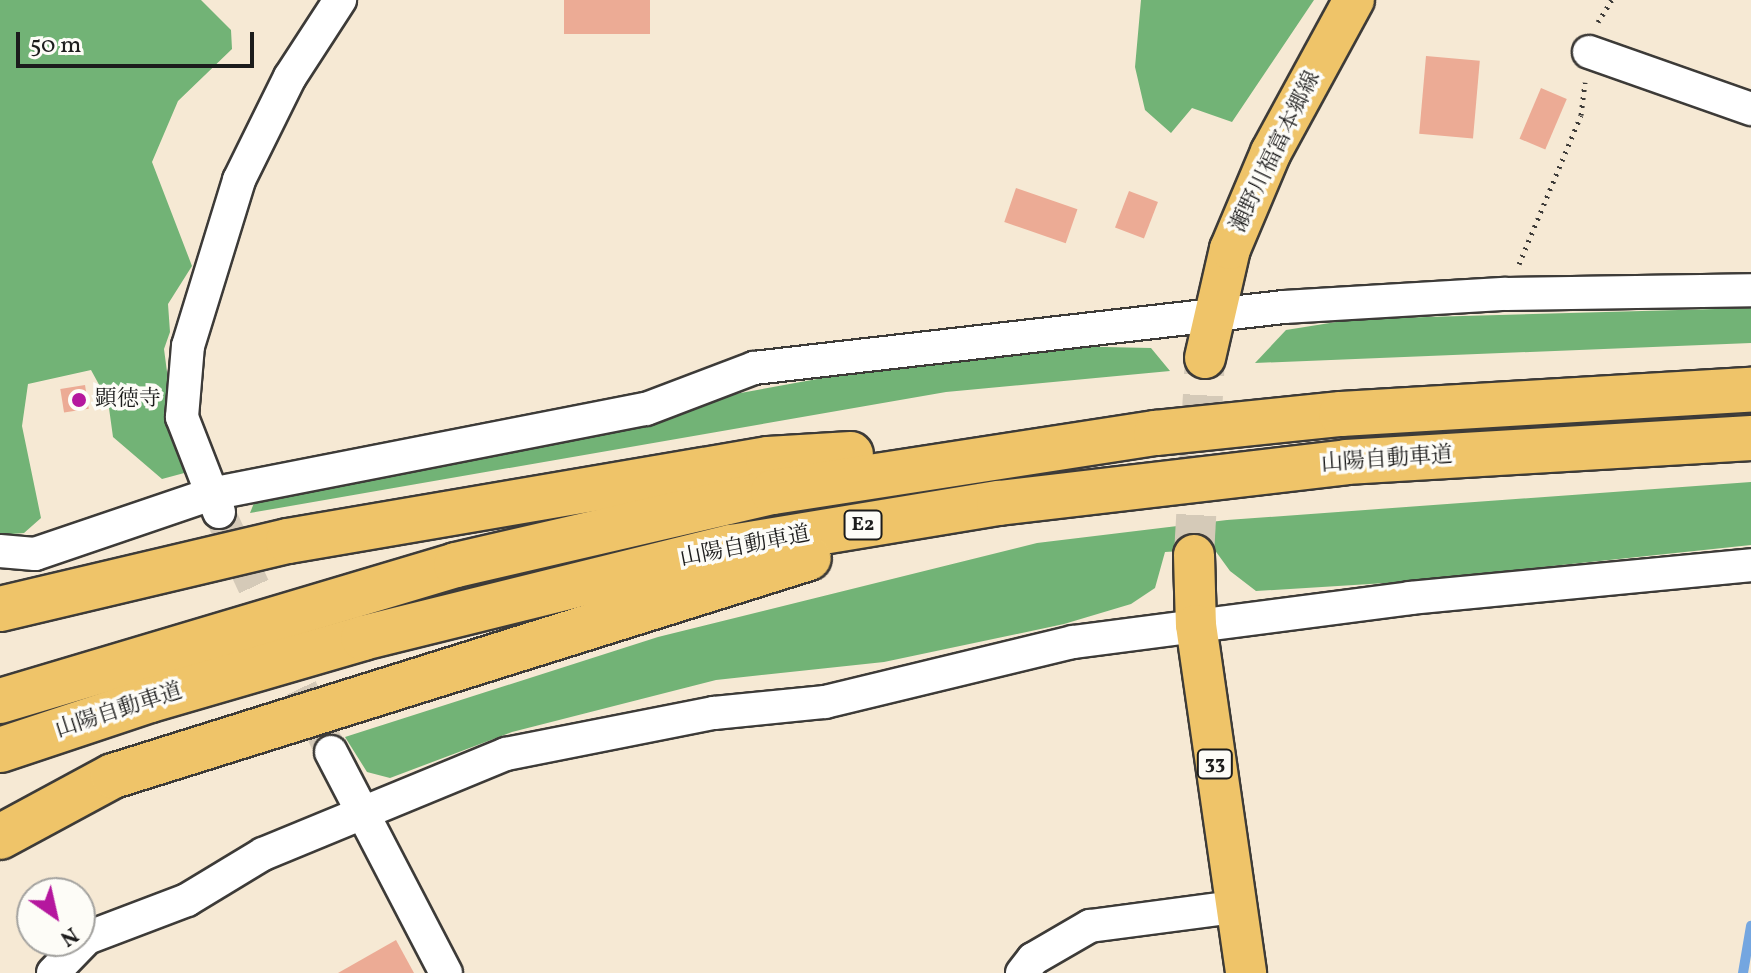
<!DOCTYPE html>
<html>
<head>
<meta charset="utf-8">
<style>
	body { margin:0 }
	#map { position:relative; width:1751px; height:973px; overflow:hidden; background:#f6e9d4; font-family:Vollkorn,"Noto Serif JP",serif }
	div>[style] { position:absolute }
	.forest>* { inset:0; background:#72b376 }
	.stream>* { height:10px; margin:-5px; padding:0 5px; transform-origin:5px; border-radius:5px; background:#74a6e0 }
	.building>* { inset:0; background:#ecab95; transform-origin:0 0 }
	.minor-tunnel>* { height:32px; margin-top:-16px; transform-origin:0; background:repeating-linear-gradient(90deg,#d5cab8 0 32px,transparent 0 48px) }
	.major-tunnel>* { height:40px; margin-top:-20px; transform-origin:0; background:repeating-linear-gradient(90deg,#d5cab8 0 40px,transparent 0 60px) }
	.path>* { height:5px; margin-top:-2.5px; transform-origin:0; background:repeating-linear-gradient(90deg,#3d3b38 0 2px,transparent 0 8px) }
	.roads { filter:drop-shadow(2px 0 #3d3b38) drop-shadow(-2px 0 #3d3b38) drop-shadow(0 2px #3d3b38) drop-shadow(0 -2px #3d3b38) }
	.minor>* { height:32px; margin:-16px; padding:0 16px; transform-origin:16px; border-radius:16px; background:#fff }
	.major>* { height:40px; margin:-20px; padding:0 20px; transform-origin:20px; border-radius:20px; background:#efc469 }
	.highway>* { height:44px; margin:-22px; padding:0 22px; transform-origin:22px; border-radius:22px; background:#efc469 }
	.dots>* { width:22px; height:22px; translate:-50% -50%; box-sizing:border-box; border:4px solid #fdfcf7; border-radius:50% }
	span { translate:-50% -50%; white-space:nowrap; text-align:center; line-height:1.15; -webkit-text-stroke:7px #fdfcf7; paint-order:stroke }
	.shield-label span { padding:2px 6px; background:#fdfcf7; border:2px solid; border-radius:6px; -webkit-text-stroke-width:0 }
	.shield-label { font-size:20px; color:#1c1c1c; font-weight:700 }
	.street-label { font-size:22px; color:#1c1c1c }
	.poi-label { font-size:22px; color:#1c1c1c }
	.left { translate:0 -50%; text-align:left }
	.north { position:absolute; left:16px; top:877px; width:80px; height:80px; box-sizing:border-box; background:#fdfcf7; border:2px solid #a3a29f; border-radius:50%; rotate:146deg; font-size:22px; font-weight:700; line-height:32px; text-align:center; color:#1c1c1c }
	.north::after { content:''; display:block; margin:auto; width:28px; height:36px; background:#b5179e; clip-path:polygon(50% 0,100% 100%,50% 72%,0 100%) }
	.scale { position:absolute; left:16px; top:32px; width:238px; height:36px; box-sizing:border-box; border:4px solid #1c1c1c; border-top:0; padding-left:10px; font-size:24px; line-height:28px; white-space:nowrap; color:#1c1c1c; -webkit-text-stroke:6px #fdfcf7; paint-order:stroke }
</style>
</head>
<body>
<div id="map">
	<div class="forest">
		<i style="clip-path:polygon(0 0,201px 0,231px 30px,232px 49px,178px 101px,152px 162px,192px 266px,168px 304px,170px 332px,164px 349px,174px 425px,188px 472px,162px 479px,113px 437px,108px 401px,91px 370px,28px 384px,22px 426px,41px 518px,24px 533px,0 535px)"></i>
		<i style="clip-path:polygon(1141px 0,1314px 0,1232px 122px,1192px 108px,1171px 133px,1145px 110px,1135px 67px)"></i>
		<i style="clip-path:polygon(1751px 308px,1751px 343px,1255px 363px,1286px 330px,1355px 319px)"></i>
		<i style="clip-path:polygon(1058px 346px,1151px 348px,1170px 371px,946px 392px,250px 513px,256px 498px,702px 400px,933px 358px)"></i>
		<i style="clip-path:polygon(1751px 482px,1751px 545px,1402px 582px,1256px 591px,1230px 571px,1214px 549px,1165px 552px,1155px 588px,1131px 604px,1064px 624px,884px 662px,716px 680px,512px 732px,390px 778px,367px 772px,345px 737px,658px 637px,1037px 543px,1227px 520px)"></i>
	</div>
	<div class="stream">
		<i style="left:1743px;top:973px;width:48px;rotate:-80.3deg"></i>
	</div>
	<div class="building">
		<i style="left:564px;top:0;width:86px;height:34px"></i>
		<i style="left:1426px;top:56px;width:54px;height:78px;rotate:5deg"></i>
		<i style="left:1541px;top:88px;width:28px;height:55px;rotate:23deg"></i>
		<i style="left:1016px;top:188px;width:65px;height:36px;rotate:19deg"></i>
		<i style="left:1129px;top:191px;width:31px;height:39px;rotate:21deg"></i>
		<i style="left:85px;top:385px;width:24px;height:25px;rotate:81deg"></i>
		<i style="clip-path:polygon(396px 940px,414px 973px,338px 973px)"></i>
	</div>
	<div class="minor-tunnel">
		<i style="left:220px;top:514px;width:263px;rotate:65deg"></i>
	</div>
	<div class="major-tunnel">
		<i style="left:1194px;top:555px;width:197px;rotate:-86.8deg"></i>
	</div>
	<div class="path">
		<i style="left:1598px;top:22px;width:26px;rotate:-58deg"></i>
		<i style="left:1519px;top:264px;width:161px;rotate:-67.4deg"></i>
		<i style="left:1581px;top:115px;width:33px;rotate:-83deg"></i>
	</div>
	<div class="roads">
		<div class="minor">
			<i style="left:1589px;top:52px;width:172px;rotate:19.4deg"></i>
			<i style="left:219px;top:512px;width:102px;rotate:-111.3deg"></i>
			<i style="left:182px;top:417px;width:71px;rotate:-85.2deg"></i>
			<i style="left:188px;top:346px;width:174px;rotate:-72.9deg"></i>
			<i style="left:239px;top:180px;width:115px;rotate:-63.7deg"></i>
			<i style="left:290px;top:77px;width:92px;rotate:-57deg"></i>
			<i style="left:0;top:551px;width:35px;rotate:5deg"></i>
			<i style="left:35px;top:554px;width:186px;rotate:-18.8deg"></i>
			<i style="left:211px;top:494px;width:443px;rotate:-11.1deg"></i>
			<i style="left:646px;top:409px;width:116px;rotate:-20.8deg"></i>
			<i style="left:754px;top:368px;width:533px;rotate:-6.57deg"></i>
			<i style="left:1284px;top:307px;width:222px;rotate:-3.4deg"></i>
			<i style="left:1506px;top:294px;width:245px;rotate:-0.9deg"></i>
			<i style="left:331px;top:752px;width:249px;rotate:62.5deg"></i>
			<i style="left:53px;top:973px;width:49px;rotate:-45.8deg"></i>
			<i style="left:87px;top:938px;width:107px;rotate:-20.8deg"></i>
			<i style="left:187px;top:900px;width:89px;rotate:-31.2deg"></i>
			<i style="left:263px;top:854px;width:263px;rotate:-22.4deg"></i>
			<i style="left:506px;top:754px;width:212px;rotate:-11.2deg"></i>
			<i style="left:714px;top:713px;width:112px;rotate:-5.7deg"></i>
			<i style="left:825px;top:702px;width:255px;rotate:-13.6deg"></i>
			<i style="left:1073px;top:642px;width:340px;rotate:-7.4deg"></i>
			<i style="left:1410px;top:598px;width:343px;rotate:-5.5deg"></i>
			<i style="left:1022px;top:973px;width:18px;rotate:-52deg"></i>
			<i style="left:1033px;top:959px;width:66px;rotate:-30.1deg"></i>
			<i style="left:1090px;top:926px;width:146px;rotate:-7.5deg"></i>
		</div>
		<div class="major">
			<i style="left:1205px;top:358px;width:112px;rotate:-77.1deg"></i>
			<i style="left:1230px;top:249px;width:105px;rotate:-67.1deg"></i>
			<i style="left:1271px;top:152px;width:173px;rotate:-61.4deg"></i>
			<i style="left:1194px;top:555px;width:70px;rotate:88.4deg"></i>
			<i style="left:1196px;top:625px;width:352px;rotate:81.8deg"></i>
		</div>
		<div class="highway">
			<i style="left:0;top:609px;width:296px;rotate:-13.3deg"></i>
			<i style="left:288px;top:541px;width:487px;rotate:-9.7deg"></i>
			<i style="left:768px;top:459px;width:83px;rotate:-3.4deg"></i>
			<i style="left:0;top:701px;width:476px;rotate:-16.6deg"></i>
			<i style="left:456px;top:565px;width:325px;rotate:-13deg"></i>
			<i style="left:773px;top:492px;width:388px;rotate:-8.8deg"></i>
			<i style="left:1156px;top:433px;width:186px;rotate:-5.9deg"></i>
			<i style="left:1341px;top:414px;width:411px;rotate:-3.4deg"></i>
			<i style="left:0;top:750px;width:158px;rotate:-18.4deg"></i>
			<i style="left:150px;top:700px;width:222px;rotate:-16.2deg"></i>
			<i style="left:363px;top:638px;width:380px;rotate:-13.9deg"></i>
			<i style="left:732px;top:547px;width:271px;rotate:-9.4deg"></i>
			<i style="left:999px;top:503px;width:349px;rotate:-6.7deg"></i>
			<i style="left:1346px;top:462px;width:406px;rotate:-3.4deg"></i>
			<i style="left:0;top:837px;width:128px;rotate:-28.4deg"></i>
			<i style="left:113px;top:776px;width:729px;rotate:-17.39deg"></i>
		</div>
	</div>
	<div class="dots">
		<i style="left:79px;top:400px;background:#b5179e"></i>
	</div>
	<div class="shield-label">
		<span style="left:863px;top:525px">E2</span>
		<span style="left:1215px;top:764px">33</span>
	</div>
	<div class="street-label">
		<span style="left:1276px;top:152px;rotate:-64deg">瀬野川福富本郷線</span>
		<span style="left:1387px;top:460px;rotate:-4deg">山陽自動車道</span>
		<span style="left:745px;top:547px;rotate:-11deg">山陽自動車道</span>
		<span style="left:119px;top:711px;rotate:-18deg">山陽自動車道</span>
	</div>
	<div class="poi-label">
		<span class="left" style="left:95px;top:400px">顕徳寺</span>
	</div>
	<div class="north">N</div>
	<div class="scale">50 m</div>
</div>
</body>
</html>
